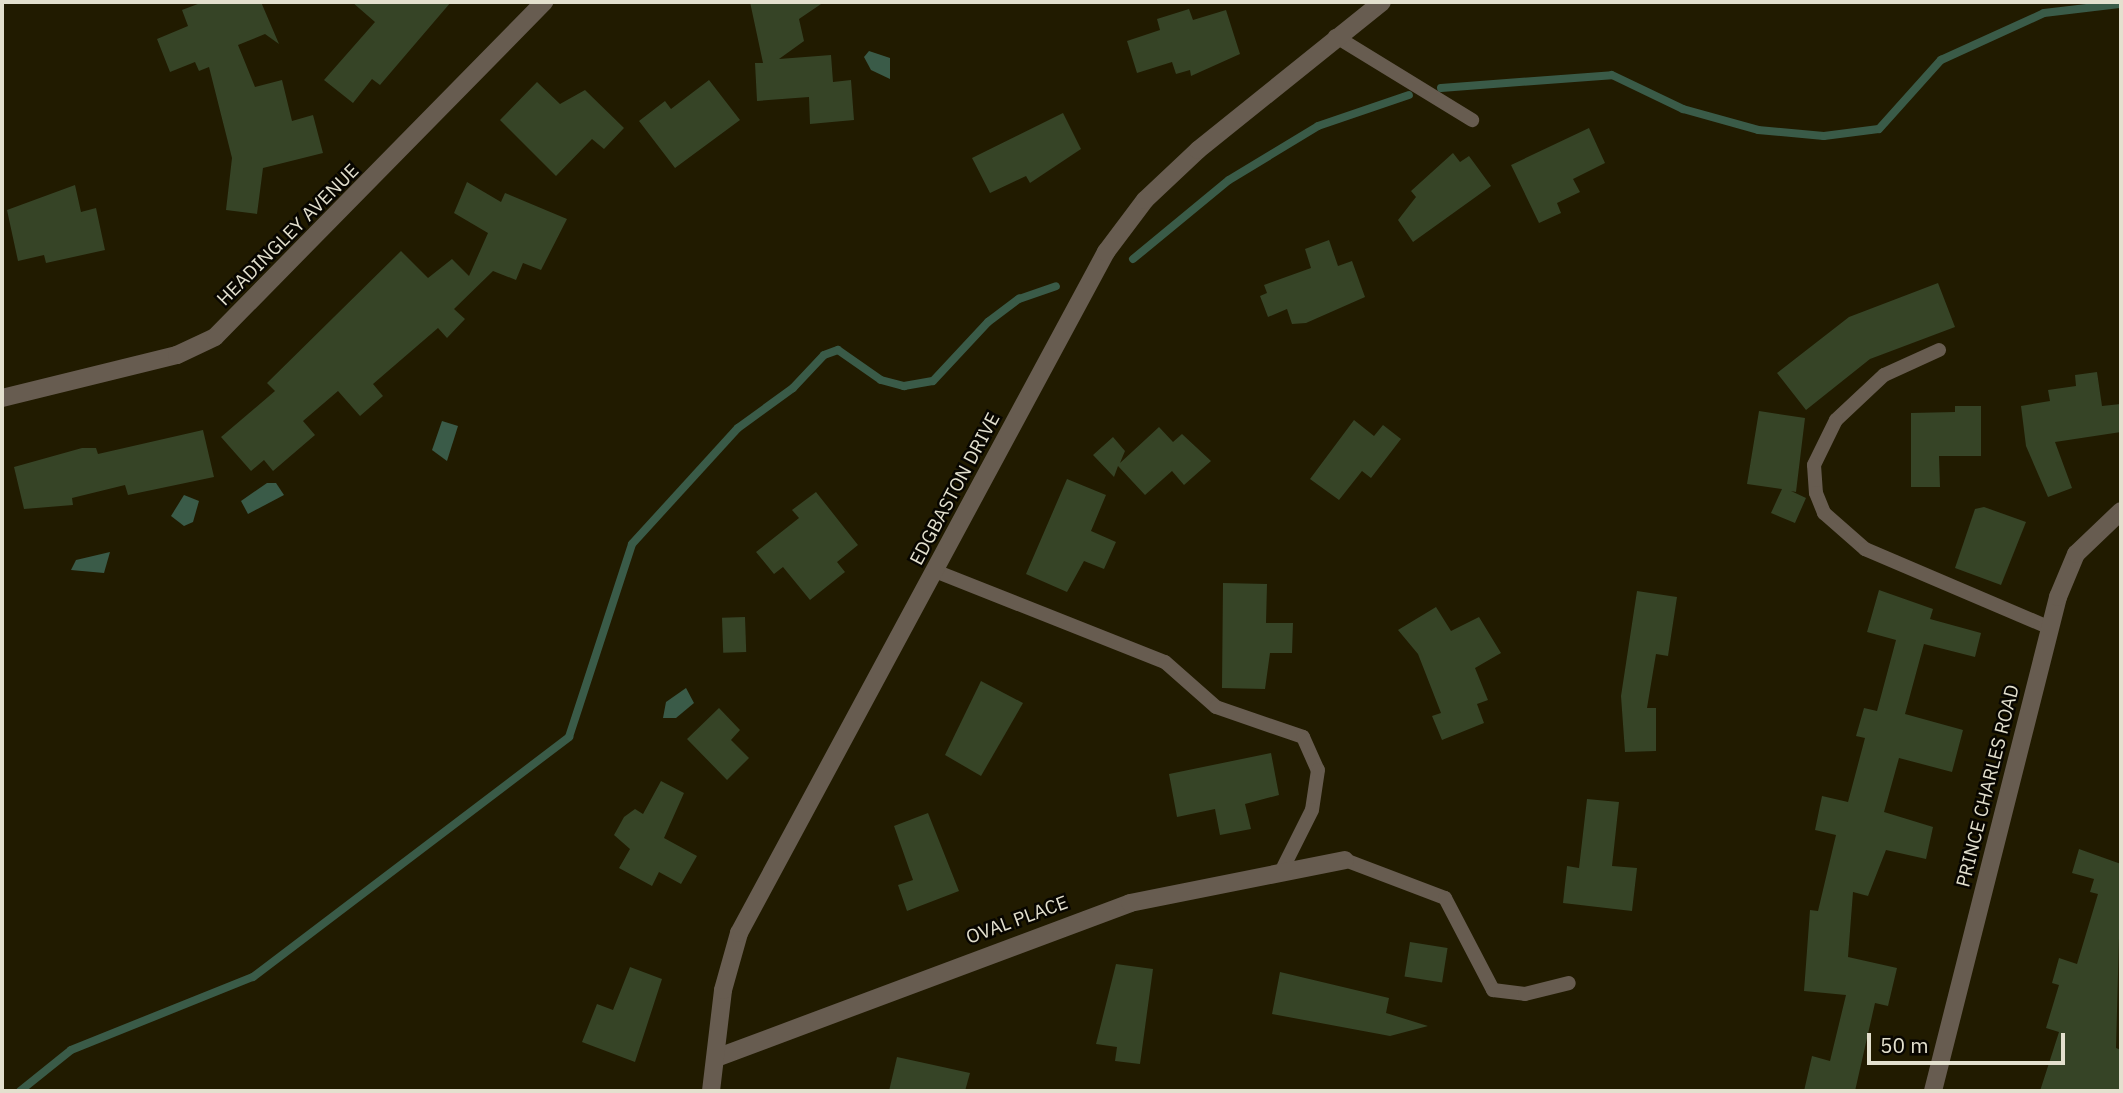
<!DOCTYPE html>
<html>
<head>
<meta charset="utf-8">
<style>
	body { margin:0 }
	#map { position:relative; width:2123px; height:1093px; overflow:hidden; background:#211b00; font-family:"IBM Plex Sans",sans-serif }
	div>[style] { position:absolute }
	.water>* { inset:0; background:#3a5b48 }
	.stream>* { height:8px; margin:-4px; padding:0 4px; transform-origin:4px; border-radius:4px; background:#3a5b48 }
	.building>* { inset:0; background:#364426; transform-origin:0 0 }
	.service>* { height:14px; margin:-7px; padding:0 7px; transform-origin:7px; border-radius:7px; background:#675c50 }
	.minor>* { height:18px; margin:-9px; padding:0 9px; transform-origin:9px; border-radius:9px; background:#675c50 }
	span { translate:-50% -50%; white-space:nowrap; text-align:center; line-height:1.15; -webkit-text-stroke:5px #080600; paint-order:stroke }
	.street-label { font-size:19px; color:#e3e0ce }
	.frame { position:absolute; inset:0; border:4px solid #e3e0ce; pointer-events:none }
	.scale { position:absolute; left:1867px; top:1033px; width:198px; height:32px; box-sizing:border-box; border:4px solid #e3e0ce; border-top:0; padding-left:9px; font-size:21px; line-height:24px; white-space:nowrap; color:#e3e0ce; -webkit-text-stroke:5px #080600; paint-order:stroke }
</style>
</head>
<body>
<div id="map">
	<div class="water">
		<i style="clip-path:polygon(869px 51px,890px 58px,890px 79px,871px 70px,864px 57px)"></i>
		<i style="clip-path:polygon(442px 421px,458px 426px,447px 461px,432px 450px)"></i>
		<i style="clip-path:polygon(267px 483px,276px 483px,284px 495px,248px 514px,241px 501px)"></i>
		<i style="clip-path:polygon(184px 495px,199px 501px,193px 522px,184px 526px,171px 516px)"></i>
		<i style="clip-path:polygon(110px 552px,104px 573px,71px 570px,76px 560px)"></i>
		<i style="clip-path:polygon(686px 688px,694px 703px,676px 718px,663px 718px,666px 702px)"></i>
	</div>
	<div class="stream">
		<i style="left:1441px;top:88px;width:171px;rotate:-4.3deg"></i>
		<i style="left:1612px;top:75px;width:79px;rotate:25.6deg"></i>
		<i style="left:1683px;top:109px;width:78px;rotate:15.6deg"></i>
		<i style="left:1758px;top:130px;width:66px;rotate:5.2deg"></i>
		<i style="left:1824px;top:136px;width:55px;rotate:-7.3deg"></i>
		<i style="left:1879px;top:129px;width:93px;rotate:-48.1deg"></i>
		<i style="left:1941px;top:60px;width:113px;rotate:-24.5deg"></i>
		<i style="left:2044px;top:13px;width:78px;rotate:-6.7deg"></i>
		<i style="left:1133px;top:259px;width:124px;rotate:-39.5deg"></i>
		<i style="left:1229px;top:180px;width:104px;rotate:-31.2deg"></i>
		<i style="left:1318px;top:126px;width:96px;rotate:-18.8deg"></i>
		<i style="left:20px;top:1091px;width:65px;rotate:-38.8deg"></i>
		<i style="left:71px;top:1050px;width:196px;rotate:-21.9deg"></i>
		<i style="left:253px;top:977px;width:397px;rotate:-37.2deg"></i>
		<i style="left:569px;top:737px;width:203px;rotate:-71.9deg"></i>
		<i style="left:632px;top:544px;width:157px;rotate:-47.6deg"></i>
		<i style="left:738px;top:428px;width:68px;rotate:-36deg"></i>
		<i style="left:793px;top:388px;width:45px;rotate:-46.8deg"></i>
		<i style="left:824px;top:355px;width:15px;rotate:-20deg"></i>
		<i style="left:838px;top:350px;width:52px;rotate:34.9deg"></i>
		<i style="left:881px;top:380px;width:24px;rotate:15deg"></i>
		<i style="left:904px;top:386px;width:29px;rotate:-10deg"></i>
		<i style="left:933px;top:381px;width:81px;rotate:-47deg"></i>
		<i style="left:988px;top:322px;width:39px;rotate:-37deg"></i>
		<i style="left:1019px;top:299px;width:39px;rotate:-19deg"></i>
	</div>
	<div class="building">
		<i style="clip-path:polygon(203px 2px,261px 2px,279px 44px,265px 34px,238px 45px,255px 87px,282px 80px,292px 121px,313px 115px,323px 153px,263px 168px,257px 214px,226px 210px,232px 158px,209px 67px,199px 71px,195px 62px,170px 72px,157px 39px,188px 26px,182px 10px)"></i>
		<i style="clip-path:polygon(352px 2px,451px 2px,380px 85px,372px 79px,353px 103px,324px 80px,375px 22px)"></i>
		<i style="clip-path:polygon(750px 2px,824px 2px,799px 19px,804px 41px,779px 59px,831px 55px,833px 82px,851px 80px,854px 120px,810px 124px,809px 97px,757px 101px,755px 63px,763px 63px)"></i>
		<i style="clip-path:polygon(1189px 9px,1193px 20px,1226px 10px,1240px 54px,1191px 76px,1190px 70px,1176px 74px,1172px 62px,1137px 73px,1127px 41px,1160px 30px,1157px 19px)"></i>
		<i style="clip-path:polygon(709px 80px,740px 120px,675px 168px,639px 121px,665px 101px,671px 109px)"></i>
		<i style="clip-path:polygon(537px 82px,560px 104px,585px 90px,624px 128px,604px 149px,592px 139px,556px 176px,500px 120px)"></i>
		<i style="clip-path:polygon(1063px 113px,1081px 149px,1030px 183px,1026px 176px,990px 193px,972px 158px)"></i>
		<i style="clip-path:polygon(1589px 128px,1605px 163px,1573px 179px,1580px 192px,1557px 203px,1561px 213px,1539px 223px,1511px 165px)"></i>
		<i style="clip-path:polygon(1453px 153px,1460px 162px,1469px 156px,1491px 186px,1413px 242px,1398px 220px,1416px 197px,1411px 191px)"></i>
		<i style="clip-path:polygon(467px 182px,501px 202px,505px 193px,567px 219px,541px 270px,523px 263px,516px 280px,493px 271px,454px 309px,465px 319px,447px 338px,438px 328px,373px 384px,383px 396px,360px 416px,338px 391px,303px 421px,315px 435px,273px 471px,264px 460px,251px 471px,221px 437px,275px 391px,267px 383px,401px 251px,428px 278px,452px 259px,469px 276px,488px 233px,454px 213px)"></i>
		<i style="clip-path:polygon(75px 185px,81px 212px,96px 208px,105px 250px,46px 263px,44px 255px,18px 261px,7px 210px)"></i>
		<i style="clip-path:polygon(1329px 240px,1338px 266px,1352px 261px,1365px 297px,1306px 323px,1292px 324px,1287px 309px,1268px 317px,1260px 296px,1267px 293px,1264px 285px,1311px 268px,1305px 249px)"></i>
		<i style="clip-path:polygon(1938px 283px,1955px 327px,1870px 359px,1806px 410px,1777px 373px,1849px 317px)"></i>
		<i style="clip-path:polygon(2097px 372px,2102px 406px,2121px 404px,2121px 432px,2055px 442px,2072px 488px,2048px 497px,2026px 446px,2021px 406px,2050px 401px,2048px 390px,2076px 386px,2075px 375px)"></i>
		<i style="clip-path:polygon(1955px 406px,1981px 406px,1981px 456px,1939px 456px,1940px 487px,1911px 487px,1911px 413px,1955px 412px)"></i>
		<i style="clip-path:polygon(1759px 411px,1805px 418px,1796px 492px,1791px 491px,1806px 498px,1795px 523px,1771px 513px,1782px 489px,1747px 484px)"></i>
		<i style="clip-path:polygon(1354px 420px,1374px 436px,1383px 425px,1401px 439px,1371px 478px,1362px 471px,1339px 500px,1310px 479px)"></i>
		<i style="clip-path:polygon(1159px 427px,1173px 442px,1182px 434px,1211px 461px,1184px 485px,1172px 471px,1145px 495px,1118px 466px,1114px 477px,1093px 455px,1113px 437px,1125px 451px,1120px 463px)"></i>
		<i style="clip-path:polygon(203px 430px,214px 477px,128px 495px,125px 485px,72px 498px,73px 505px,24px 509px,14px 467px,82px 448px,96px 448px,98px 454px)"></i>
		<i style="clip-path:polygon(1067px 479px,1106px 495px,1091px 531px,1116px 542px,1104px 569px,1084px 561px,1067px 592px,1026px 574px)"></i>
		<i style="clip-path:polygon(816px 492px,858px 545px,837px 562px,845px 572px,810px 600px,783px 567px,774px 574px,756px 552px,799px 518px,792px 510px)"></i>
		<i style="clip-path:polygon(1984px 507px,2026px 522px,2001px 585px,1955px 568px,1975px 509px)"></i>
		<i style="clip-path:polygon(1223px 583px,1267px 584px,1266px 623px,1293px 623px,1292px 653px,1270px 653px,1265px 689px,1222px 688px)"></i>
		<i style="clip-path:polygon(1879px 590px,1933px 609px,1930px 619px,1981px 633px,1975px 657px,1924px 644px,1905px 714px,1963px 730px,1952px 772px,1899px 758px,1884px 812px,1933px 827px,1926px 859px,1886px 850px,1868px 896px,1853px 892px,1848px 957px,1897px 968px,1888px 1006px,1875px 1003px,1855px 1091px,1804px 1091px,1812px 1056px,1830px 1061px,1846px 995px,1804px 991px,1810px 910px,1818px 911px,1836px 835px,1815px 830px,1822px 796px,1848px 802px,1865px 738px,1856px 736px,1864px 708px,1877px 711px,1896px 640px,1867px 632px)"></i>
		<i style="clip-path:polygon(1637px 591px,1677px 597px,1668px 656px,1656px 654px,1647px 708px,1656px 708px,1656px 751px,1625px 752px,1621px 696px)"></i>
		<i style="clip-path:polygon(1436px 607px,1451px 631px,1479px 617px,1501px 653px,1475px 668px,1488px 700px,1477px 704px,1484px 723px,1442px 740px,1432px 716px,1441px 713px,1418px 654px,1398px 630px)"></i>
		<i style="left:745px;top:617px;width:35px;height:23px;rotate:88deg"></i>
		<i style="clip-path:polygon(981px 681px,1023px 703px,981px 776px,945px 755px)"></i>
		<i style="clip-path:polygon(719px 708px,740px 730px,731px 740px,749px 758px,727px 780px,687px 739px)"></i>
		<i style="clip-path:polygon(1271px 753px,1279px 795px,1245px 804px,1251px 829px,1220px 835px,1215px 809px,1177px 817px,1169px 774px)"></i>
		<i style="clip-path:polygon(661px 781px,684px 793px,664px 838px,697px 856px,681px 884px,659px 872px,652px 886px,619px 868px,630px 849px,614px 835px,624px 817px,635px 809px,643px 814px)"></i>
		<i style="clip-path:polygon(1587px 799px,1619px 802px,1612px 866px,1637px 868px,1632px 911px,1563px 903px,1567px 866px,1579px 868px)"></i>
		<i style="clip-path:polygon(928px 813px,959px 891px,907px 911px,898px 885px,913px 880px,894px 826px)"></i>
		<i style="clip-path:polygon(2079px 849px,2121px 864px,2116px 1048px,2121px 1050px,2121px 1091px,2040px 1091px,2059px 1032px,2046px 1028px,2059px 985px,2052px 983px,2059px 958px,2077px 964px,2098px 894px,2090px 892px,2094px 879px,2072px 873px)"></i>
		<i style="left:1410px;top:942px;width:38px;height:35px;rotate:9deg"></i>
		<i style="clip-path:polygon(1116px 964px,1153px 969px,1140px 1064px,1115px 1061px,1117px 1047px,1096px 1044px)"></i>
		<i style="clip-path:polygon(630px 967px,662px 979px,635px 1062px,582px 1042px,597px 1004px,613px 1010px)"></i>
		<i style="clip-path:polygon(1280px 972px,1389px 998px,1386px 1013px,1428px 1026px,1390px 1036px,1272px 1014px)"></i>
		<i style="clip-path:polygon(897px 1057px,970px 1073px,965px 1091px,889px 1091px)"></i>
	</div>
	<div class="service">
		<i style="left:1335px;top:36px;width:161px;rotate:31.5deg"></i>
		<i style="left:1939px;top:350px;width:60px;rotate:155.6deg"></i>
		<i style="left:1884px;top:375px;width:66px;rotate:136.8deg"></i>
		<i style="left:1836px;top:420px;width:50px;rotate:116.1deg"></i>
		<i style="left:1814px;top:465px;width:28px;rotate:86deg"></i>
		<i style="left:1816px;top:493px;width:22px;rotate:68deg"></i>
		<i style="left:1824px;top:513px;width:55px;rotate:41.3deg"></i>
		<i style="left:1865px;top:549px;width:201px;rotate:23.1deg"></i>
		<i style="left:935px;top:571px;width:247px;rotate:21.6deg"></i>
		<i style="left:1165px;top:662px;width:68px;rotate:41.4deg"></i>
		<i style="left:1216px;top:707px;width:92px;rotate:19deg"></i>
		<i style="left:1303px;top:737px;width:36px;rotate:66deg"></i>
		<i style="left:1318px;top:770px;width:40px;rotate:98.5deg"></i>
		<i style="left:1312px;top:810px;width:72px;rotate:116.6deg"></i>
		<i style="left:1345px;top:860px;width:107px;rotate:20.8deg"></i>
		<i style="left:1445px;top:898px;width:104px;rotate:62.4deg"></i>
		<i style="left:1493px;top:990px;width:32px;rotate:7deg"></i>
		<i style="left:1525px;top:994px;width:45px;rotate:-14deg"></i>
	</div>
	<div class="minor">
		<i style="left:2px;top:398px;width:180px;rotate:-13.8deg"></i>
		<i style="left:177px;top:355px;width:42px;rotate:-25.3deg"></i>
		<i style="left:215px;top:337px;width:470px;rotate:-45.5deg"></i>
		<i style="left:716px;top:1058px;width:442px;rotate:-20.5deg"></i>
		<i style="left:1130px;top:903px;width:219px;rotate:-11.3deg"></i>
		<i style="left:711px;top:1091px;width:102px;rotate:-83.2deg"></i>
		<i style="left:723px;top:990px;width:59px;rotate:-74.3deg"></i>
		<i style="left:739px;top:933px;width:774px;rotate:-61.68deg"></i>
		<i style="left:1106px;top:252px;width:65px;rotate:-53.1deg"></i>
		<i style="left:1145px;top:200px;width:73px;rotate:-43.3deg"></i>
		<i style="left:1198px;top:150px;width:236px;rotate:-38.8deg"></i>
		<i style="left:1933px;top:1091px;width:510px;rotate:-75.8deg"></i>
		<i style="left:2058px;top:597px;width:47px;rotate:-67.3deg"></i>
		<i style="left:2076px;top:554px;width:62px;rotate:-43.7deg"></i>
	</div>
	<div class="street-label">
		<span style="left:288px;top:235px;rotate:-45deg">HEADINGLEY AVENUE</span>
		<span style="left:955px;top:489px;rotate:-62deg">EDGBASTON DRIVE</span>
		<span style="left:1988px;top:786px;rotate:-76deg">PRINCE CHARLES ROAD</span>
		<span style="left:1017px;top:920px;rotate:-20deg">OVAL PLACE</span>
	</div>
	<div class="frame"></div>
	<div class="scale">50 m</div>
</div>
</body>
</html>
